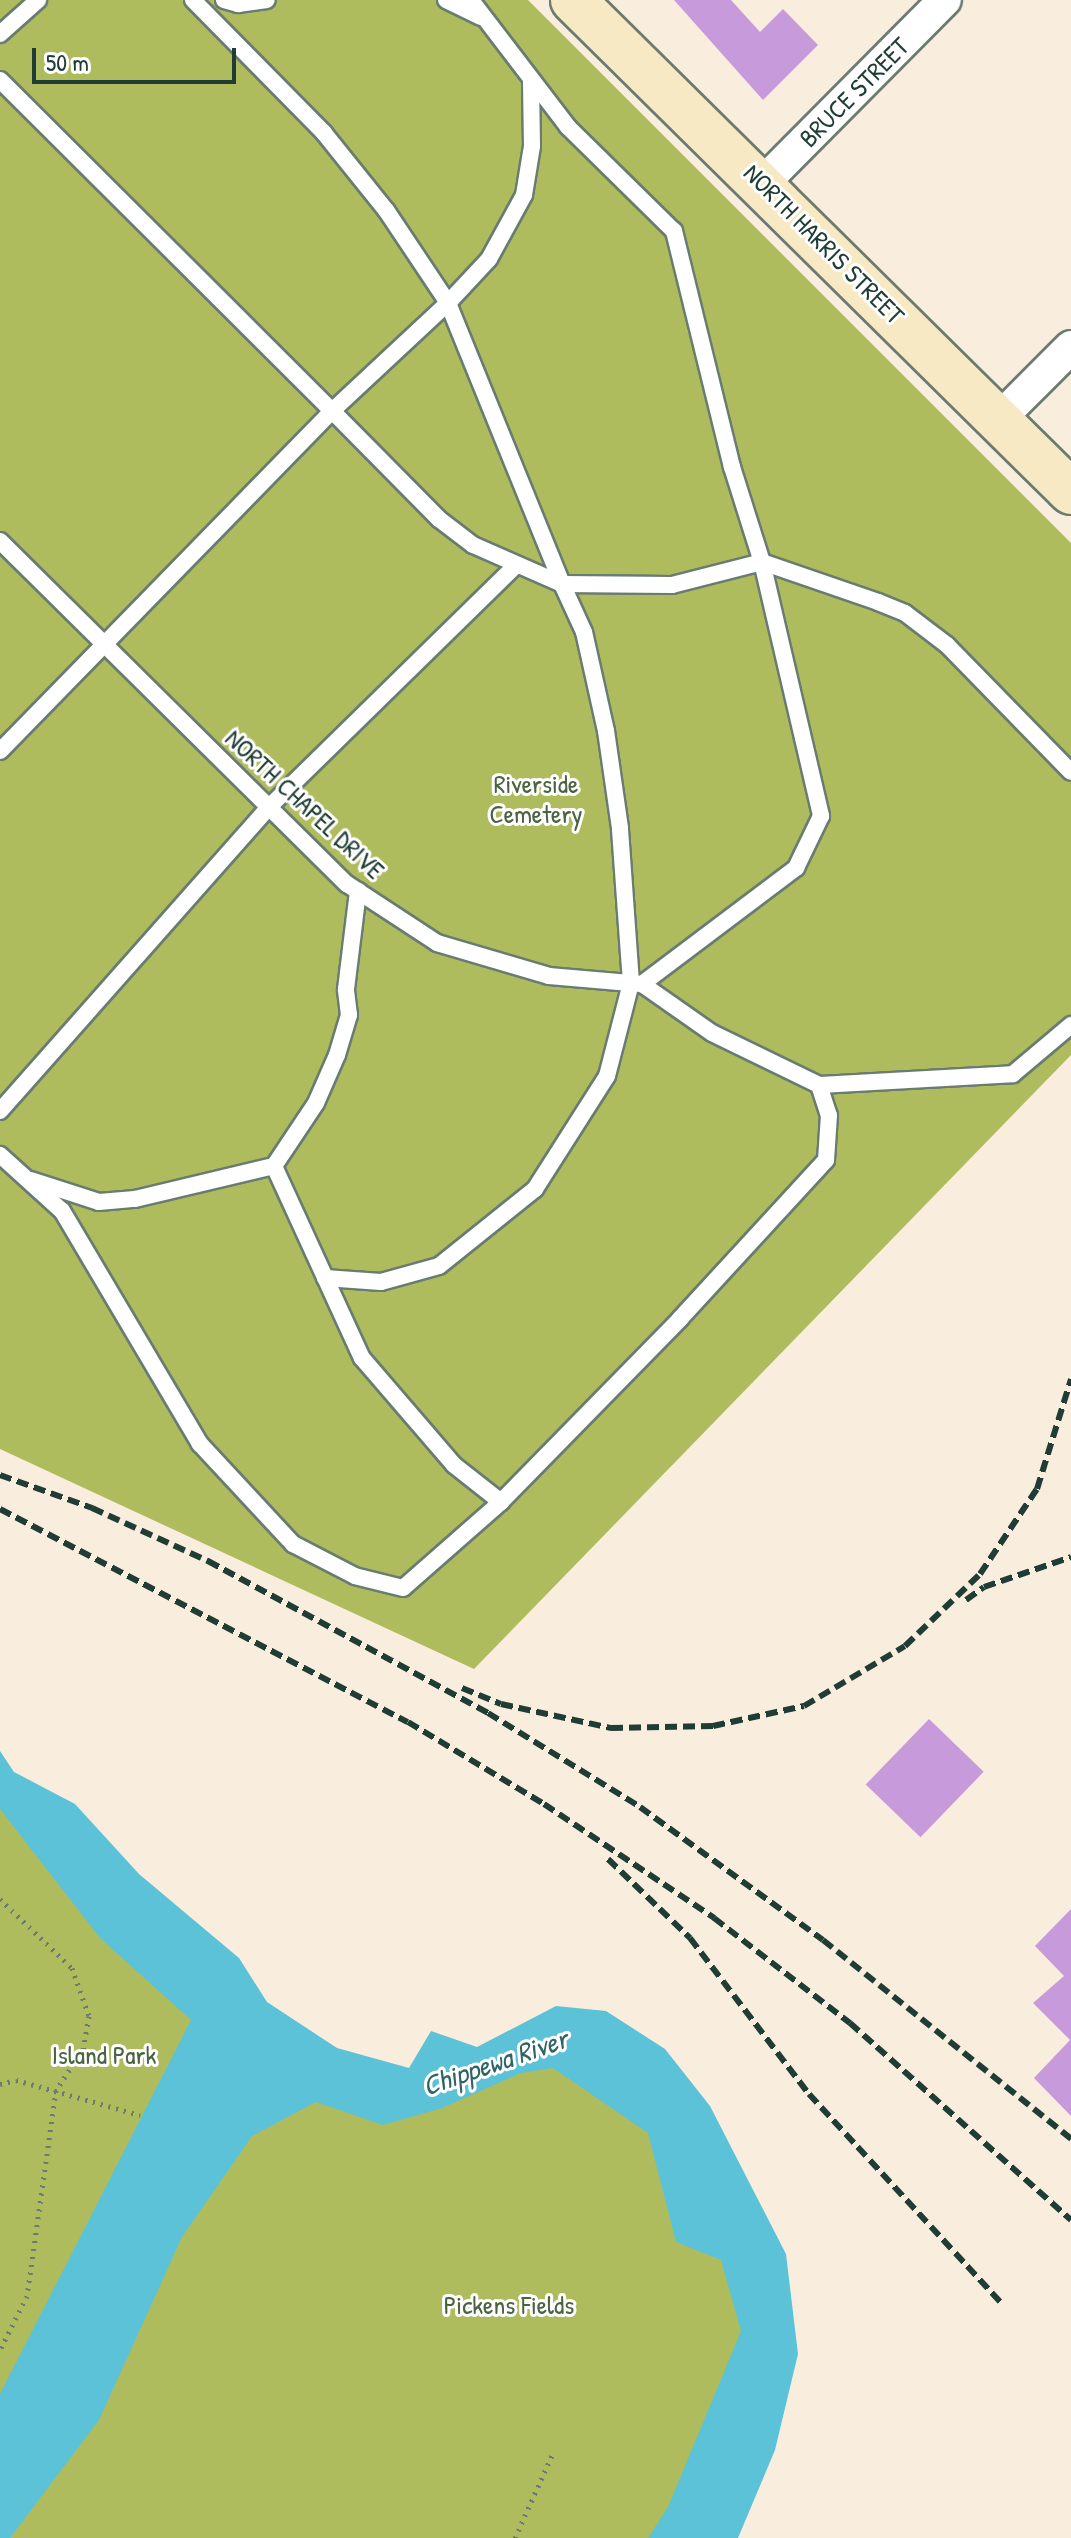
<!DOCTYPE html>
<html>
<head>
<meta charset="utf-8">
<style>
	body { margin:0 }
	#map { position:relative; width:1071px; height:2538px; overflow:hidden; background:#f9edde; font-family:"Patrick Hand",sans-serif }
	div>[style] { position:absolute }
	.green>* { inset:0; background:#aebc5e }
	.water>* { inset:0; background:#5bc2d8 }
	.building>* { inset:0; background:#c79adb; transform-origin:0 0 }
	.path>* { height:5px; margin-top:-2.5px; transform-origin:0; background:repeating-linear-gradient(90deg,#6b7b70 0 2px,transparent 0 8px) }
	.roads { filter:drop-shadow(2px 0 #6b7b70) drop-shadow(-2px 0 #6b7b70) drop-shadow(0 2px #6b7b70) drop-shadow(0 -2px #6b7b70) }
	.lane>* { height:16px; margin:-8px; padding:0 8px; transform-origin:8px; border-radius:8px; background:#fff }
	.street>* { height:32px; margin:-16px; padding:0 16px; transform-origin:16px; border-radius:16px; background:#fff }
	.secondary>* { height:44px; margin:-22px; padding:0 22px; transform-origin:22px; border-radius:22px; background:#f7e9c3 }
	.rail>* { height:6px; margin-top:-3px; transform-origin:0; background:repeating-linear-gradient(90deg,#1f3d34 0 12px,transparent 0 18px) }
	span { translate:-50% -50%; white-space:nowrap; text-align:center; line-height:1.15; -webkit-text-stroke:6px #fff; paint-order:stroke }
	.street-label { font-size:26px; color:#1f3d34 }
	.park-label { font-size:26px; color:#4a6341 }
	.water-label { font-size:28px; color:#316565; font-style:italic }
	.scale { position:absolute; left:32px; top:48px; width:204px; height:36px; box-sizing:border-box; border:4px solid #1f3d34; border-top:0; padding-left:10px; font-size:24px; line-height:28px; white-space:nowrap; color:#1f3d34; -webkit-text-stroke:6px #fff; paint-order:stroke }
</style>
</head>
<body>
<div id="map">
	<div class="green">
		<i style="clip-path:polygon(0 0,528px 0,1071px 543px,1071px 1055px,474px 1669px,0 1449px)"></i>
		<i style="clip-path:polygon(0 1777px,116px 1917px,385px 2101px,572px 2030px,652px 2067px,754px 2338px,676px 2538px,0 2538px)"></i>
	</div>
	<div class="water">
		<i style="clip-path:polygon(0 1751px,14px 1772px,75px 1804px,139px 1874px,239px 1958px,267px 2002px,337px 2048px,409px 2068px,431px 2031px,477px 2047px,556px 2006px,606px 2011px,665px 2049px,710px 2106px,786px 2254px,798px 2354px,775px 2450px,738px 2538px,648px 2538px,668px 2507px,741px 2331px,721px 2260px,676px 2242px,648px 2133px,553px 2068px,521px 2073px,442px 2108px,383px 2125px,316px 2102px,252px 2136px,182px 2237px,99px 2420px,10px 2538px,0 2538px,0 2394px,191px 2020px,100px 1938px,0 1809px)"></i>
	</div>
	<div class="building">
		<i style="clip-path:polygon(674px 0,731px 0,760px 32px,783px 9px,818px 45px,763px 100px)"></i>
		<i style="left:929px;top:1719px;width:76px;height:91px;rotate:44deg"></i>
		<i style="clip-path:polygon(1071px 1909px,1071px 2116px,1034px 2078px,1070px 2040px,1033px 2003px,1064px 1976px,1035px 1946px)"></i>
	</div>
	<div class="path">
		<i style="left:0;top:1899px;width:100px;rotate:43.8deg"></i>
		<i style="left:72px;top:1968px;width:51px;rotate:70.5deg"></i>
		<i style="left:89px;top:2016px;width:35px;rotate:100deg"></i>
		<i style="left:83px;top:2050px;width:48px;rotate:124deg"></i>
		<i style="left:56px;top:2090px;width:208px;rotate:98deg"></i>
		<i style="left:27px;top:2296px;width:60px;rotate:116.6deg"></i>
		<i style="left:0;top:2084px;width:16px;rotate:-14deg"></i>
		<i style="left:16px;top:2080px;width:129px;rotate:15.8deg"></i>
		<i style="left:515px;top:2538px;width:93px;rotate:-65.9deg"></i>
	</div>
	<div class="roads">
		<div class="lane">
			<i style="left:193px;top:0;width:187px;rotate:45.4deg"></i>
			<i style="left:324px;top:133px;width:99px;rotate:51.2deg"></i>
			<i style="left:386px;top:210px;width:112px;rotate:56.3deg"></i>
			<i style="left:448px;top:303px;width:60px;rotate:-47deg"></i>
			<i style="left:489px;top:259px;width:73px;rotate:-61.3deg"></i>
			<i style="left:524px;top:195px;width:50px;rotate:-80.7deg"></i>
			<i style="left:532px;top:146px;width:67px;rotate:-90.9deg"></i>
			<i style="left:224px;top:0;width:15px;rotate:16deg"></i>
			<i style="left:238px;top:4px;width:29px;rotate:-8deg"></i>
			<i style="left:446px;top:0;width:39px;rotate:26deg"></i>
			<i style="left:471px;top:0;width:160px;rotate:52.6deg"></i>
			<i style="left:568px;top:127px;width:148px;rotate:44.5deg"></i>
			<i style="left:674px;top:231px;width:243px;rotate:76.2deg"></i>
			<i style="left:732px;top:467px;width:100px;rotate:72.5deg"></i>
			<i style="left:762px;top:562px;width:261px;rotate:76.9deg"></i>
			<i style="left:821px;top:816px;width:58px;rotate:115.7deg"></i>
			<i style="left:796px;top:868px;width:193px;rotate:143deg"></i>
			<i style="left:0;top:34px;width:51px;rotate:-41.8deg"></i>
			<i style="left:0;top:80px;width:469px;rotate:44.9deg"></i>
			<i style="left:332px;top:411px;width:475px;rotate:134.3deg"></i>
			<i style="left:0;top:541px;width:488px;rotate:44.7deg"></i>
			<i style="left:347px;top:884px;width:108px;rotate:33.2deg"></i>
			<i style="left:437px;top:943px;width:117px;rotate:16.4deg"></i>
			<i style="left:549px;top:976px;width:93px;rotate:4.9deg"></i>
			<i style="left:642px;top:984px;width:85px;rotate:35deg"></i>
			<i style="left:712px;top:1033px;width:119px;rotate:25.9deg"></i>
			<i style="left:819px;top:1085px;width:32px;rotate:72deg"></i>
			<i style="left:829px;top:1115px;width:45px;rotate:93.8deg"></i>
			<i style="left:826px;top:1160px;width:216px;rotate:132.6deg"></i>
			<i style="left:680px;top:1319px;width:256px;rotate:134.4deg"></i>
			<i style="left:501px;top:1502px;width:130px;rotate:138.7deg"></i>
			<i style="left:403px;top:1588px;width:49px;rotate:-166deg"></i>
			<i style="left:355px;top:1576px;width:70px;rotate:-152.7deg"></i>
			<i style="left:293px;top:1544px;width:137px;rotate:-132.9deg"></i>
			<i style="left:200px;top:1444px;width:271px;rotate:-120.6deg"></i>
			<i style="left:62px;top:1211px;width:84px;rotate:-137.9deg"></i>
			<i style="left:819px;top:1085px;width:194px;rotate:-3.2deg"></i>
			<i style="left:1013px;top:1074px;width:76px;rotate:-40.2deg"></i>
			<i style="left:0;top:1111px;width:406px;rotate:-48.5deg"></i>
			<i style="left:269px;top:807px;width:343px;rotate:-44.4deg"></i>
			<i style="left:274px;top:1166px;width:211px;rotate:65.4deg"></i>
			<i style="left:362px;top:1358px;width:141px;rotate:49.3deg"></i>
			<i style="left:454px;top:1465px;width:60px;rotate:38.2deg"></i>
			<i style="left:31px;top:1180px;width:71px;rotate:17.9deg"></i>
			<i style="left:99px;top:1202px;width:36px;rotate:-5deg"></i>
			<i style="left:135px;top:1199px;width:143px;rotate:-13.4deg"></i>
			<i style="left:274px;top:1166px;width:76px;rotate:-56.3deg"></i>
			<i style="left:316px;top:1103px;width:52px;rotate:-66.4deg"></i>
			<i style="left:337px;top:1055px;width:42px;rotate:-73.3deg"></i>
			<i style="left:349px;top:1015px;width:26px;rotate:-97deg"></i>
			<i style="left:346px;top:989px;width:99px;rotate:-83deg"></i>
			<i style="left:325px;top:1278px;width:56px;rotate:4.1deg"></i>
			<i style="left:381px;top:1282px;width:60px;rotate:-15.4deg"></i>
			<i style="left:439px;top:1266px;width:123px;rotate:-38.7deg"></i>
			<i style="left:535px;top:1189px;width:134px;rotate:-57.5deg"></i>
			<i style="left:607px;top:1076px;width:96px;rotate:-75.5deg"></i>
			<i style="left:631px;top:983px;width:155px;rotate:-94.1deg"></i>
			<i style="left:620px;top:828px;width:98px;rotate:-98.2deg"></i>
			<i style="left:606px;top:731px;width:101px;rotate:-102.5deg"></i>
			<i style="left:584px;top:632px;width:53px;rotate:-114.6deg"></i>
			<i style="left:562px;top:584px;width:97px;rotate:-156.3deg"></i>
			<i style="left:473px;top:545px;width:43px;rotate:-142.6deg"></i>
			<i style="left:439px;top:519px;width:152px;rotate:-134.7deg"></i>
			<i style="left:332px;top:411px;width:158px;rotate:-43deg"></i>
			<i style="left:448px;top:303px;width:303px;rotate:67.9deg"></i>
			<i style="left:562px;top:584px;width:110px;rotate:0.5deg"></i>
			<i style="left:672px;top:585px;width:93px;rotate:-14.3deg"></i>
			<i style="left:762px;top:562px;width:123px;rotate:19deg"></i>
			<i style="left:878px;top:602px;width:29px;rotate:22deg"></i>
			<i style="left:905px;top:613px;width:53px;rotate:37.3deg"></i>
			<i style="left:947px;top:645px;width:177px;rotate:45.7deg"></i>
		</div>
		<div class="street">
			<i style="left:763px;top:183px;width:258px;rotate:-45.2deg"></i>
			<i style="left:999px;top:419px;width:102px;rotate:-45deg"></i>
		</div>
		<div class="secondary">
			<i style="left:573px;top:0;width:700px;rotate:44.65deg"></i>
		</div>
	</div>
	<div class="rail">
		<i style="left:0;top:1475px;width:98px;rotate:19.7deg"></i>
		<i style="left:92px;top:1508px;width:128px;rotate:24.6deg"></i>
		<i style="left:208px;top:1561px;width:319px;rotate:28.5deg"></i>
		<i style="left:488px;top:1713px;width:179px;rotate:31.7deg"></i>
		<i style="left:640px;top:1807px;width:226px;rotate:36deg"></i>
		<i style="left:823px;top:1940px;width:318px;rotate:38.7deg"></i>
		<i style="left:0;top:1509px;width:460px;rotate:27.6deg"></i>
		<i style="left:408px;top:1722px;width:159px;rotate:31.1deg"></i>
		<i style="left:544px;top:1804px;width:205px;rotate:33.8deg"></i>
		<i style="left:714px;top:1918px;width:172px;rotate:37.7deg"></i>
		<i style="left:850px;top:2023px;width:296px;rotate:41.7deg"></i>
		<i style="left:966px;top:1600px;width:22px;rotate:-36deg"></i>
		<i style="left:984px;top:1587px;width:92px;rotate:-19deg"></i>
		<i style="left:462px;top:1688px;width:42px;rotate:22.3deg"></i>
		<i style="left:501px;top:1704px;width:113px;rotate:12.3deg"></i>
		<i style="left:611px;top:1728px;width:102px;rotate:-1.1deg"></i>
		<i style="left:713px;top:1726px;width:93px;rotate:-12.4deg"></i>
		<i style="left:804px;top:1706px;width:117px;rotate:-30.7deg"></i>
		<i style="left:905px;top:1646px;width:104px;rotate:-43.8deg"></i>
		<i style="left:980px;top:1574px;width:102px;rotate:-56.2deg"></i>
		<i style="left:1037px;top:1489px;width:115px;rotate:-72.8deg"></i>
		<i style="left:608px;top:1859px;width:114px;rotate:43.9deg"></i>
		<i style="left:690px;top:1938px;width:196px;rotate:52.7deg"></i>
		<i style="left:809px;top:2094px;width:284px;rotate:47.4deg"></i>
	</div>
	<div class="street-label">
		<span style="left:854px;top:92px;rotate:-45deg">BRUCE STREET</span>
		<span style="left:824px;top:244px;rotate:45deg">NORTH HARRIS STREET</span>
		<span style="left:305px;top:804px;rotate:43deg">NORTH CHAPEL DRIVE</span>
	</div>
	<div class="park-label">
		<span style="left:536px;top:799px">Riverside<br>Cemetery</span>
		<span style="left:104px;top:2055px">Island Park</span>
		<span style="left:509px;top:2305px">Pickens Fields</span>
	</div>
	<div class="water-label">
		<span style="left:495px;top:2062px;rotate:-19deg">Chippewa River</span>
	</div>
	<div class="scale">50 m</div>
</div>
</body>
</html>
